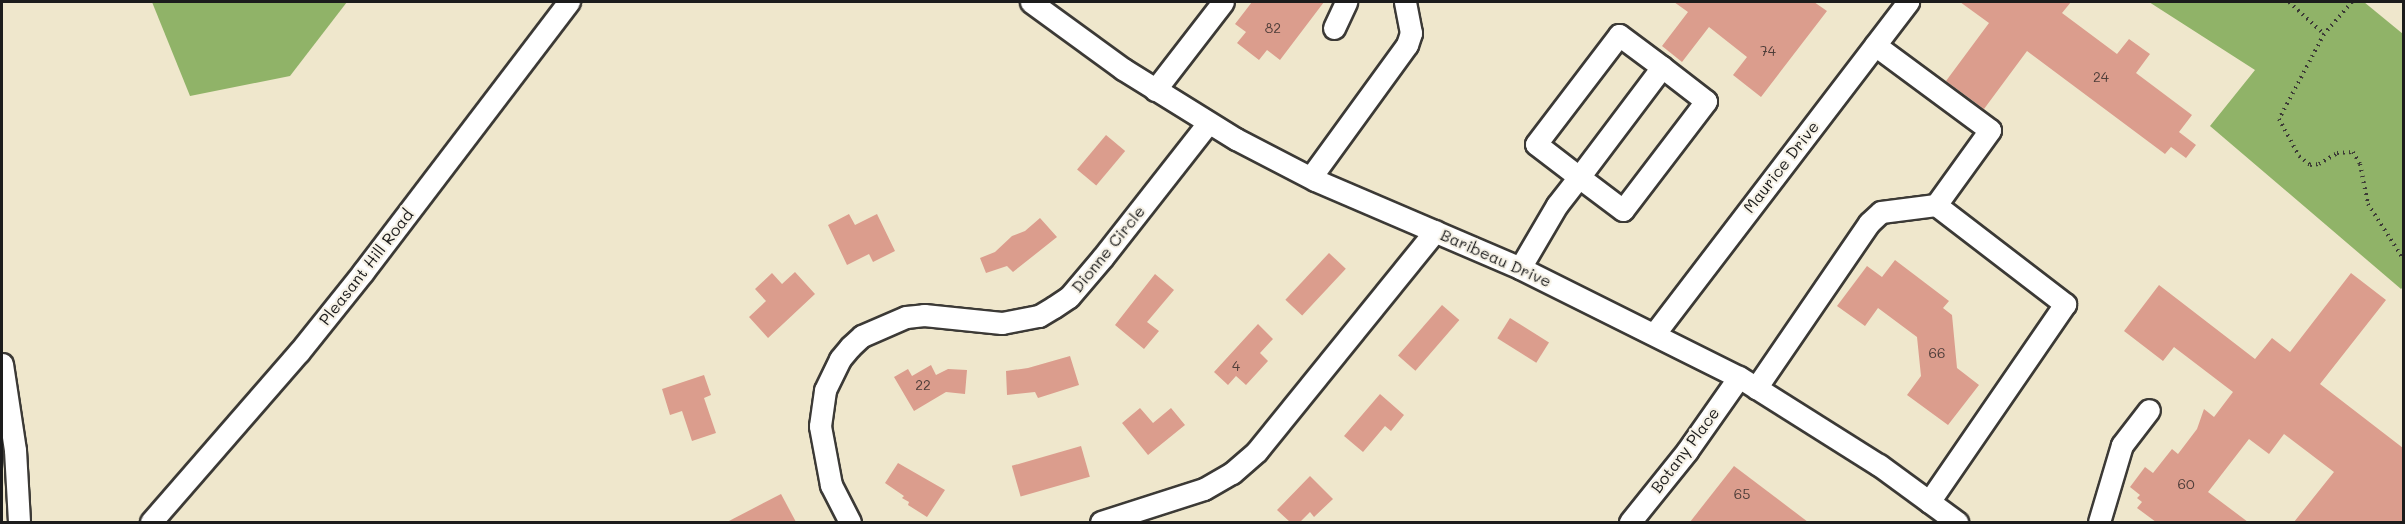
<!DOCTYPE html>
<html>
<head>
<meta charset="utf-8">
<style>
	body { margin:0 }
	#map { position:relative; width:2405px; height:524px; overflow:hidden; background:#efe7cc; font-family:Mali,sans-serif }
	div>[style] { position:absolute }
	.forest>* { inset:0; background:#90b368 }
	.building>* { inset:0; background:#db9d8d; transform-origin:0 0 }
	.path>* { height:4px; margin-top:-2px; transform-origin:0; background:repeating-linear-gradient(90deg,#3c3a36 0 1.5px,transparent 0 6px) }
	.roads { filter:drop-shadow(2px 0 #3c3a36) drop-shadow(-2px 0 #3c3a36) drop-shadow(0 2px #3c3a36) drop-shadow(0 -2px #3c3a36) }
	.minor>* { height:21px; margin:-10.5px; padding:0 10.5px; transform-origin:10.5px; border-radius:10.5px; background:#fff }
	span { translate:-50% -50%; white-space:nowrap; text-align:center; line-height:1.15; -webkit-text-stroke:4.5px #f7f3e8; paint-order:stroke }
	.number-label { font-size:14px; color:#4c3c38 }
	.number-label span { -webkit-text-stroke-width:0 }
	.street-label { font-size:16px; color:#1c1c1c }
	.frame { position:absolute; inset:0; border:3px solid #1c1c1c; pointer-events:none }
</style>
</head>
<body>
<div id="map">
	<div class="forest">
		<i style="clip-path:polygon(152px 2px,347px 2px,290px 76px,190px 96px)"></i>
		<i style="clip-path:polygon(2149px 2px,2364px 2px,2403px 34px,2404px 286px,2401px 289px,2210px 126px,2255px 70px)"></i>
	</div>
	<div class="building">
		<i style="clip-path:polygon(1252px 2px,1324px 2px,1280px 60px,1267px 50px,1259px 60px,1237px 43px,1246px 32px,1235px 24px)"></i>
		<i style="clip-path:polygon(1674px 2px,1814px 2px,1827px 11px,1761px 97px,1733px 75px,1747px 57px,1709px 27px,1682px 62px,1662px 46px,1688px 12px)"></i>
		<i style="clip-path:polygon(1960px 2px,2071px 2px,2062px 13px,2117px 54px,2129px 39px,2150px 54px,2136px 73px,2192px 115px,2179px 132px,2196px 145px,2186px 158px,2171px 147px,2165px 154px,2027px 51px,1984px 109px,1946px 81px,1989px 23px)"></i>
		<i style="left:1106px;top:135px;width:25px;height:45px;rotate:40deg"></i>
		<i style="clip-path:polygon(849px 214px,855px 225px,877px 214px,895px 251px,873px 262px,869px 254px,847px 265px,828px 225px)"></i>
		<i style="clip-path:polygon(1040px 218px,1057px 237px,1013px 272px,1007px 266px,986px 273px,980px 258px,995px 252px,1012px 236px,1025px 231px)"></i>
		<i style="left:1329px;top:253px;width:23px;height:64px;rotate:43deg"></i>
		<i style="clip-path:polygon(1895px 260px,1949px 301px,1943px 308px,1952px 315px,1957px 368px,1979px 385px,1948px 425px,1907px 395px,1921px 376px,1917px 337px,1878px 308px,1865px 326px,1837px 306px,1867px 266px,1882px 277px)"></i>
		<i style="clip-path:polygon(795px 272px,815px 294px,768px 338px,749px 317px,766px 301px,755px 289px,772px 273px,782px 284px)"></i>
		<i style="clip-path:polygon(2351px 273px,2386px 300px,2320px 384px,2403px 448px,2403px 522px,2294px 522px,2334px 472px,2284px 434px,2269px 454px,2249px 439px,2208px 492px,2248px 522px,2156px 522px,2137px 508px,2142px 502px,2137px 498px,2140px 495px,2130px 487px,2145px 467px,2153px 473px,2172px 449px,2178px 454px,2197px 429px,2204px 409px,2214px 417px,2233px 392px,2174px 347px,2163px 361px,2124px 331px,2159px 285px,2255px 359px,2272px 338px,2290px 352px)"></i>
		<i style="clip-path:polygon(1155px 274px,1174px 290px,1147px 322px,1159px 331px,1144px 349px,1115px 325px)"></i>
		<i style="left:1442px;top:305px;width:23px;height:67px;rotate:41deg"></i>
		<i style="left:1510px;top:318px;width:46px;height:24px;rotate:32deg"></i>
		<i style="clip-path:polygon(1258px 324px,1273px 339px,1260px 353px,1268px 361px,1246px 385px,1236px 376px,1228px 385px,1214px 372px)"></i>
		<i style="clip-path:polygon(1070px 356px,1079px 385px,1038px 398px,1035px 392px,1007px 395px,1006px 371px,1028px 368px)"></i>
		<i style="clip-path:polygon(931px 365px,936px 375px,948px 369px,967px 370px,965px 394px,946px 392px,914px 411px,894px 377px,908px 369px,912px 376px)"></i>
		<i style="clip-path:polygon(704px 375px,711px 395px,704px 398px,716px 433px,692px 441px,682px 411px,670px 415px,662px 389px)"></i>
		<i style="clip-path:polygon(1380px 394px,1404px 415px,1391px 431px,1385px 426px,1363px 452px,1344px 436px)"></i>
		<i style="clip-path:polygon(1140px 408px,1153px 423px,1171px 408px,1185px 425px,1148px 455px,1122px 423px)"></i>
		<i style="left:1081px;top:446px;width:32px;height:72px;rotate:74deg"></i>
		<i style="clip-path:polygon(898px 463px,945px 490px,927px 517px,908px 505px,909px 502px,902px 498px,904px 496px,885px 483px)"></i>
		<i style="clip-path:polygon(1734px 466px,1808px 522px,1690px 522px)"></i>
		<i style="clip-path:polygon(1310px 476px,1333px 499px,1314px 517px,1310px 512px,1300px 522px,1290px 522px,1277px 510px)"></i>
		<i style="clip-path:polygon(781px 494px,796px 522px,727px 522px)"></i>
	</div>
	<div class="path">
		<i style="left:2289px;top:2px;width:47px;rotate:42.4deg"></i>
		<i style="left:2352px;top:2px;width:43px;rotate:131.2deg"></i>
		<i style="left:2324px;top:34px;width:96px;rotate:117.9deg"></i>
		<i style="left:2279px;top:119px;width:42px;rotate:61.6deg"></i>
		<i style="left:2299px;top:156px;width:14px;rotate:39deg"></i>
		<i style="left:2310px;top:165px;width:9px;rotate:-6deg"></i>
		<i style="left:2319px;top:164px;width:21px;rotate:-31deg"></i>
		<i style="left:2337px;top:153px;width:16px;rotate:-4deg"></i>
		<i style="left:2353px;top:152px;width:14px;rotate:60deg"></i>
		<i style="left:2360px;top:164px;width:41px;rotate:78.7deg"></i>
		<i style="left:2368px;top:204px;width:67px;rotate:57.3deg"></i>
	</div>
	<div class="roads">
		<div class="minor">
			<i style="left:1031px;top:2px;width:114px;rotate:36.1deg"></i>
			<i style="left:1123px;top:69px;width:133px;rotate:31.8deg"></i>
			<i style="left:1236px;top:139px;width:89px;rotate:27.4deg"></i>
			<i style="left:1315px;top:180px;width:223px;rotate:23.2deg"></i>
			<i style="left:1520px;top:268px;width:245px;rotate:26.5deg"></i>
			<i style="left:1739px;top:377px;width:165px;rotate:32.2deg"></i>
			<i style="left:1879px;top:465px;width:97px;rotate:36.2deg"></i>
			<i style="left:1334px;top:28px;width:29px;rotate:-65deg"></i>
			<i style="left:1875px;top:45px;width:143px;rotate:36.5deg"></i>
			<i style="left:1990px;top:130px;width:92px;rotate:125.8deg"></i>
			<i style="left:1155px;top:90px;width:111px;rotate:-52.3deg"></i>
			<i style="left:1311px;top:177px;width:163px;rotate:-54deg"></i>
			<i style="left:1407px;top:45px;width:13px;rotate:-72deg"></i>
			<i style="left:1411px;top:33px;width:32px;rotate:-101deg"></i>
			<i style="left:1520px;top:268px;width:73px;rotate:-59.6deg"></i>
			<i style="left:1557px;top:205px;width:36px;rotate:-52deg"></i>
			<i style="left:1579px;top:177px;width:55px;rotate:36.9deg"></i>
			<i style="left:1623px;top:210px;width:137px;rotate:-52.7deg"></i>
			<i style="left:1706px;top:101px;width:56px;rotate:-142.3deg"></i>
			<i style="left:1662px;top:67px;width:138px;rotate:127deg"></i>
			<i style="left:1579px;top:177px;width:54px;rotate:-142.5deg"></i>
			<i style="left:1536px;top:144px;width:137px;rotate:-52.7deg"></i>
			<i style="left:1619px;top:35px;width:54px;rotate:36.7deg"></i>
			<i style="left:1655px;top:333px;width:417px;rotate:-52.6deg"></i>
			<i style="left:2px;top:364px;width:87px;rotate:81.4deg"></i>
			<i style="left:15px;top:450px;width:72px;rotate:86.8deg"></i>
			<i style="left:1756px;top:388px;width:200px;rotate:-55.6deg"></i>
			<i style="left:1869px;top:223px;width:16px;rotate:-43deg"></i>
			<i style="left:1881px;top:212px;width:55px;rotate:-7.3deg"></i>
			<i style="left:1936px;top:205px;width:163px;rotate:37.5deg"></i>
			<i style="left:2065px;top:304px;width:240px;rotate:124.5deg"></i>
			<i style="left:151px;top:522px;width:225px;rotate:-49deg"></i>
			<i style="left:299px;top:352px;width:102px;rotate:-51.3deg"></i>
			<i style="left:363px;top:272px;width:340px;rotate:-52.7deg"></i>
			<i style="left:850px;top:522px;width:42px;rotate:-117.2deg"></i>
			<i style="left:831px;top:485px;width:60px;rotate:-100.6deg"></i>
			<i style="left:820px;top:426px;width:36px;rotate:-82deg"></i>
			<i style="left:825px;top:390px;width:34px;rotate:-64deg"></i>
			<i style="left:840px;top:359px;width:16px;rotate:-50deg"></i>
			<i style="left:850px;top:347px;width:16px;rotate:-43deg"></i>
			<i style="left:862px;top:336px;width:48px;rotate:-23.4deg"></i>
			<i style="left:906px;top:317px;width:18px;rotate:-6deg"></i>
			<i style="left:924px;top:315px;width:78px;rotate:5.9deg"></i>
			<i style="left:1002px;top:323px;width:38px;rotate:-11deg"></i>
			<i style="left:1039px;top:316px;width:17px;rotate:-31deg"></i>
			<i style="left:1054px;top:307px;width:18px;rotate:-34deg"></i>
			<i style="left:1069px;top:297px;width:52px;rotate:-49.6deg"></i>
			<i style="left:1103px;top:257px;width:170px;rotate:-51.9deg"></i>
			<i style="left:1101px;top:522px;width:108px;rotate:-17.8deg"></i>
			<i style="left:1204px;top:489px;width:32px;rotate:-30deg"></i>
			<i style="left:1232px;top:473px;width:33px;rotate:-41deg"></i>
			<i style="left:1257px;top:451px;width:283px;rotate:-51deg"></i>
			<i style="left:1630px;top:522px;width:91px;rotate:-51.2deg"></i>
			<i style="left:1687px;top:451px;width:90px;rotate:-54.9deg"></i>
			<i style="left:2099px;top:522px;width:80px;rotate:-73.4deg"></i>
			<i style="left:2122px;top:445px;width:44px;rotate:-52.4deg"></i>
		</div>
	</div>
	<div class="number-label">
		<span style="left:1273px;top:28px">82</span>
		<span style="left:1768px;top:51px">74</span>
		<span style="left:2101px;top:77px">24</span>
		<span style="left:1937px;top:353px">66</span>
		<span style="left:1236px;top:366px">4</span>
		<span style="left:923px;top:385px">22</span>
		<span style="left:2186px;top:484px">60</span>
		<span style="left:1742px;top:494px">65</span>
	</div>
	<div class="street-label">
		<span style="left:1781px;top:167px;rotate:-52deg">Maurice Drive</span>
		<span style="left:1108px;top:249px;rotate:-51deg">Dionne Circle</span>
		<span style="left:1496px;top:258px;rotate:24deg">Baribeau Drive</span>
		<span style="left:366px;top:267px;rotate:-52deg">Pleasant Hill Road</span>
		<span style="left:1685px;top:450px;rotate:-53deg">Botany Place</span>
	</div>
	<div class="frame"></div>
</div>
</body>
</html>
